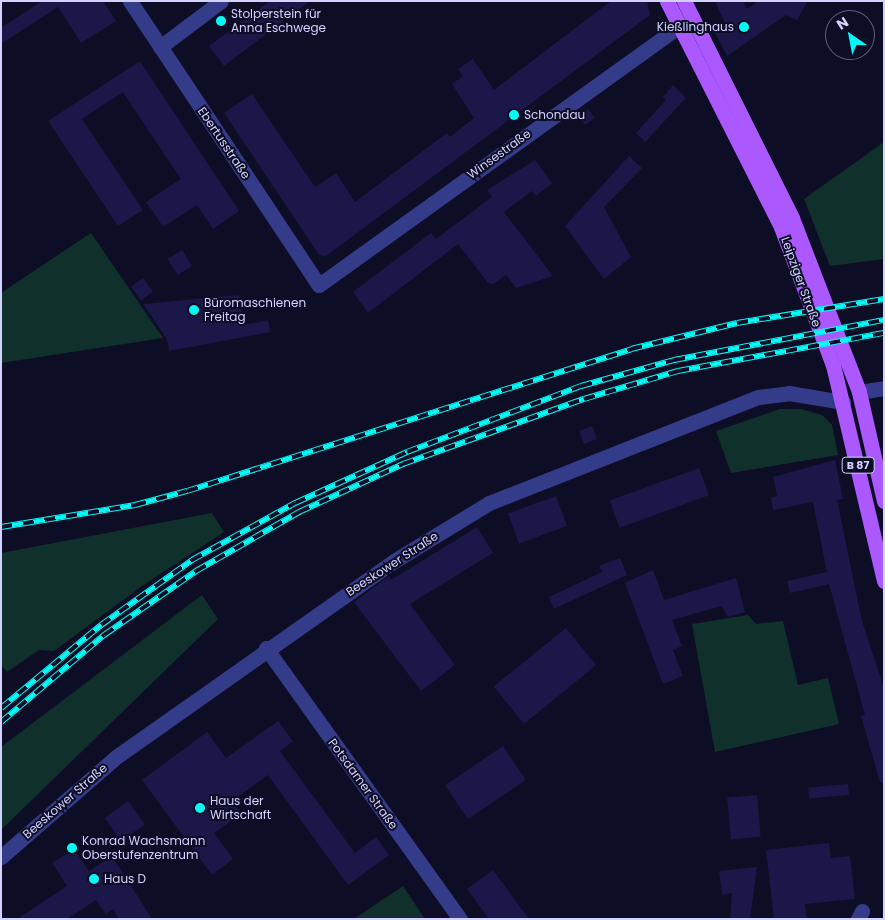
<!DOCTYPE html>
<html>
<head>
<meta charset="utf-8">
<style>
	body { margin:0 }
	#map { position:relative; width:885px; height:920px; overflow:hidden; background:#0e0d26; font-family:Poppins,sans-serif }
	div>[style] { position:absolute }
	.green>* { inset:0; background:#0f302b }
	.building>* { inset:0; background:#1b1748; transform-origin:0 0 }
	.street>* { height:15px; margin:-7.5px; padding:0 7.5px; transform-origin:7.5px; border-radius:7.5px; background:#343b89 }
	.primary>* { height:15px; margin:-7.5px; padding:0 7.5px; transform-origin:7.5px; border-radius:7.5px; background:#ac58ff }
	.rail>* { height:5.5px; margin-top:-2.75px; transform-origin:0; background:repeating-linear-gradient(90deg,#0e0d26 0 11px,#00fcf7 0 22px); box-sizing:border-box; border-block:1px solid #00fcf7 }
	.dots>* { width:14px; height:14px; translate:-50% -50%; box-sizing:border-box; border:2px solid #0e0d26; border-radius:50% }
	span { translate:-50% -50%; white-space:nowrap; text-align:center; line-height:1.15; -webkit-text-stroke:4px #0e0d26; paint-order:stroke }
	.shield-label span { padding:1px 4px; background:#0e0d26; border:1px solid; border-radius:4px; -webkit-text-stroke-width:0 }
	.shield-label { font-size:11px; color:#d1d2ff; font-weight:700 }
	.poi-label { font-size:12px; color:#d1d2ff }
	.left { translate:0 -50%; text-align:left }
	.right { translate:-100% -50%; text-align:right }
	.street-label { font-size:12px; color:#d1d2ff }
	.frame { position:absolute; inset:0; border:2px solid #d1d2ff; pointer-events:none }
	.north { position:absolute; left:825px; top:10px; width:50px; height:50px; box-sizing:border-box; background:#0e0d26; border:1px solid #5c5c7d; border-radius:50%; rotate:327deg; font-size:14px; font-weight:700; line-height:20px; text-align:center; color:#d1d2ff }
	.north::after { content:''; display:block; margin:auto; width:18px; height:22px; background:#00fcf7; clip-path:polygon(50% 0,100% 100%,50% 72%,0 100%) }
</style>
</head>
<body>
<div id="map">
	<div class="green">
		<i style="clip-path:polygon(884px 142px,884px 259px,830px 266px,804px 199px)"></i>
		<i style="clip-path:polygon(91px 233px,163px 338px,1px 363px,1px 293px)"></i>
		<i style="clip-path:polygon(780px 409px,801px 409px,822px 415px,832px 425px,838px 455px,731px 473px,716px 431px)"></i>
		<i style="clip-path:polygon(212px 513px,224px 532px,142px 586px,54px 651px,39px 650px,7px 672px,1px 665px,1px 553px)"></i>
		<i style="clip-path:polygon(202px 595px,218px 619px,1px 830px,1px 747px)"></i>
		<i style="clip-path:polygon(748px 615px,756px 624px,783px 621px,798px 685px,828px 678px,839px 724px,715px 752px,692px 624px)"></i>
		<i style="clip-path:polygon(403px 886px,425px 919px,354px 919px)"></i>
	</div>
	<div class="building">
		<i style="clip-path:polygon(42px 1px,103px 1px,116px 21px,81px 43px,58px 7px,1px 44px,1px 28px)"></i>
		<i style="clip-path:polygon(270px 1px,310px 1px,224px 66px,209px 46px)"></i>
		<i style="clip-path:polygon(611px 1px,647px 1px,650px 15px,326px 256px,319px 255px,224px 113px,252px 94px,315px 187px,336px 173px,355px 202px,447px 133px,450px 137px,474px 118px,452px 84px,463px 76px,458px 69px,473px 59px,494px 90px)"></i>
		<i style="clip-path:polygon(715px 1px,743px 1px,747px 9px,758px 1px,808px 1px,797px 20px,786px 15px,727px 56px,714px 31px,725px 23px)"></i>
		<i style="clip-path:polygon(140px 61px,239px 211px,213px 229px,197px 205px,163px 227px,154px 213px,146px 202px,181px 179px,123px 92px,82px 119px,143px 210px,118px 226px,48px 121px)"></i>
		<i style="clip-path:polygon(673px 85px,686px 98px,645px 142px,636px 133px,666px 100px,663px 97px)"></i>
		<i style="left:588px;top:109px;width:11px;height:12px;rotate:52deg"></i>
		<i style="clip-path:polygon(629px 156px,642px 168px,604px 207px,631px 257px,604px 279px,565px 226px)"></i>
		<i style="clip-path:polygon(535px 160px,552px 183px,536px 196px,532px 191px,504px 212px,553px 276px,516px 288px,506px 275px,493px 284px,488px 283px,458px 244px,368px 313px,353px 292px,431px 233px,436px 239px,492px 197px,487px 190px)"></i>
		<i style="left:182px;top:250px;width:19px;height:17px;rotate:58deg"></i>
		<i style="left:143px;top:278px;width:17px;height:15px;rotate:54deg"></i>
		<i style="clip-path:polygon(239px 295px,244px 325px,268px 320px,270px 332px,169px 351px,167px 339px,143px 304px)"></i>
		<i style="left:592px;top:426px;width:14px;height:14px;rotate:69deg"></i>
		<i style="clip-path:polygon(835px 460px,843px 499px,837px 500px,862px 621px,884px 688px,884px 782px,880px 782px,861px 716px,865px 715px,829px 584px,790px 593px,787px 581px,827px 572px,813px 502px,773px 510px,771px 498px,777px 496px,773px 477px)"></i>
		<i style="left:699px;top:468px;width:29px;height:95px;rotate:70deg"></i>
		<i style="left:556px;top:496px;width:32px;height:51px;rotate:70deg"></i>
		<i style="clip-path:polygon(477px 527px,493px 553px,410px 604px,455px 665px,421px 691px,354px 602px,389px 576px,391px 580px)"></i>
		<i style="clip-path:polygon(620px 558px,627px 575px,554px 609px,549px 597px,602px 572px,599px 566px)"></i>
		<i style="clip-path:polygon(653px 570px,664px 600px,736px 578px,745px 612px,728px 617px,721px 606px,672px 620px,682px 646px,673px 650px,683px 676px,663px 684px,625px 583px)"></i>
		<i style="left:566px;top:628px;width:48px;height:93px;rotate:51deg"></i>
		<i style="clip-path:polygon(278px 721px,293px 741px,280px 751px,355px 853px,376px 837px,389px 855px,348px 885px,268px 775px,232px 801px,241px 814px,214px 833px,233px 859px,212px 875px,142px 780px,207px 732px,226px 758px)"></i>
		<i style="left:503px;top:746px;width:41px;height:70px;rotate:56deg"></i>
		<i style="left:848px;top:784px;width:11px;height:40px;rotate:85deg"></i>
		<i style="left:757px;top:795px;width:42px;height:30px;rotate:85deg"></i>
		<i style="left:128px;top:801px;width:29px;height:29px;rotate:54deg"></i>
		<i style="clip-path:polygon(829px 843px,831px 858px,850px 856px,855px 899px,805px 904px,807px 919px,774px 919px,766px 850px)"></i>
		<i style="clip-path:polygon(74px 849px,89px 871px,112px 856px,152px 919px,119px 919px,113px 909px,106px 914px,96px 900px,67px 919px,17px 919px,67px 886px,52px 863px)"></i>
		<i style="clip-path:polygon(757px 867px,750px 919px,730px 919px,732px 893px,722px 895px,719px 871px)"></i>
		<i style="clip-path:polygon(493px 870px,529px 919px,489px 919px,467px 889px)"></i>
	</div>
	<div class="street">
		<i style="left:130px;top:1px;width:341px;rotate:56.4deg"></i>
		<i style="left:319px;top:285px;width:446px;rotate:-35.7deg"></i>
		<i style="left:160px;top:47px;width:76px;rotate:-37deg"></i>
		<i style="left:859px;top:392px;width:25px;rotate:-9deg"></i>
		<i style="left:266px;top:648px;width:333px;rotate:54.4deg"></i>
		<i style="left:1px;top:857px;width:152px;rotate:-41deg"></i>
		<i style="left:116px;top:757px;width:340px;rotate:-35.2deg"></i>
		<i style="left:394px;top:561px;width:111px;rotate:-31.4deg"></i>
		<i style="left:489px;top:503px;width:289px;rotate:-21.5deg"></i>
		<i style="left:758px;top:397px;width:31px;rotate:-7deg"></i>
		<i style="left:789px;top:393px;width:55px;rotate:9.5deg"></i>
		<i style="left:858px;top:919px;width:9px;rotate:-63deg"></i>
	</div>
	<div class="primary">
		<i style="left:667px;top:1px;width:253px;rotate:63.2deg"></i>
		<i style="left:781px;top:227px;width:147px;rotate:69.4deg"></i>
		<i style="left:833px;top:365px;width:222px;rotate:76.7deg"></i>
		<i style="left:684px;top:1px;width:242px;rotate:63.5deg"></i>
		<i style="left:792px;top:218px;width:186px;rotate:68.9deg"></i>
		<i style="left:859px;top:392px;width:112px;rotate:77.1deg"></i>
	</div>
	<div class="rail">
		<i style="left:1px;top:527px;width:136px;rotate:-9.3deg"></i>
		<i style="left:135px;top:505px;width:54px;rotate:-15.1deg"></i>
		<i style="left:187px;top:491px;width:466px;rotate:-17.7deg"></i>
		<i style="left:631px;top:349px;width:109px;rotate:-13.8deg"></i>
		<i style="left:737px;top:323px;width:149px;rotate:-9.3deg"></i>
		<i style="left:1px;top:708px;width:130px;rotate:-39.7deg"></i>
		<i style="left:101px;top:625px;width:112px;rotate:-35.5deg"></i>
		<i style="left:192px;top:560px;width:118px;rotate:-29deg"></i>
		<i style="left:295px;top:503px;width:123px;rotate:-24.5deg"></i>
		<i style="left:407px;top:452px;width:186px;rotate:-20.8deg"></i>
		<i style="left:581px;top:386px;width:97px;rotate:-15.6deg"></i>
		<i style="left:674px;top:360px;width:214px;rotate:-10.8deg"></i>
		<i style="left:1px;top:722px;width:135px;rotate:-40.2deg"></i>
		<i style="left:104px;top:635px;width:112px;rotate:-34.8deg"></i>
		<i style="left:196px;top:571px;width:119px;rotate:-29.8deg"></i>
		<i style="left:299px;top:512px;width:115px;rotate:-24.8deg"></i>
		<i style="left:403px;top:464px;width:192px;rotate:-19.8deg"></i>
		<i style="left:584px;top:399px;width:98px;rotate:-16.6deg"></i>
		<i style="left:678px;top:371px;width:209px;rotate:-10.5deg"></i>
	</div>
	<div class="dots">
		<i style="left:221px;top:21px;background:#00fcf7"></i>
		<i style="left:744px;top:27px;background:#00fcf7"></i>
		<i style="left:514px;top:115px;background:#00fcf7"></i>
		<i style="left:194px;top:310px;background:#00fcf7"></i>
		<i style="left:200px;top:808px;background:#00fcf7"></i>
		<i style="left:72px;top:848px;background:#00fcf7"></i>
		<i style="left:94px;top:879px;background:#00fcf7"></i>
	</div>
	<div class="shield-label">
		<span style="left:858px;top:465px">B 87</span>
	</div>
	<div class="poi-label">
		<span class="left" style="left:231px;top:21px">Stolperstein für<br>Anna Eschwege</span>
		<span class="right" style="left:734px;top:27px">Kießlinghaus</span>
		<span class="left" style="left:524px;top:115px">Schondau</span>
		<span class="left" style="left:204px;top:310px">Büromaschienen<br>Freitag</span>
		<span class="left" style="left:210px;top:808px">Haus der<br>Wirtschaft</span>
		<span class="left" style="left:82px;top:848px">Konrad Wachsmann<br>Oberstufenzentrum</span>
		<span class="left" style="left:104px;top:879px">Haus D</span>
	</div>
	<div class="street-label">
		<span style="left:224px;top:143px;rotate:56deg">Ebertusstraße</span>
		<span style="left:499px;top:154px;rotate:-36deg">Winsestraße</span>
		<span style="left:801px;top:282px;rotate:70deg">Leipziger Straße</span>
		<span style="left:392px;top:564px;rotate:-33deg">Beeskower Straße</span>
		<span style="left:363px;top:784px;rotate:54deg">Potsdamer Straße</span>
		<span style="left:65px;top:801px;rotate:-41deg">Beeskower Straße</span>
	</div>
	<div class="frame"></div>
	<div class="north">N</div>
</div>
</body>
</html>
